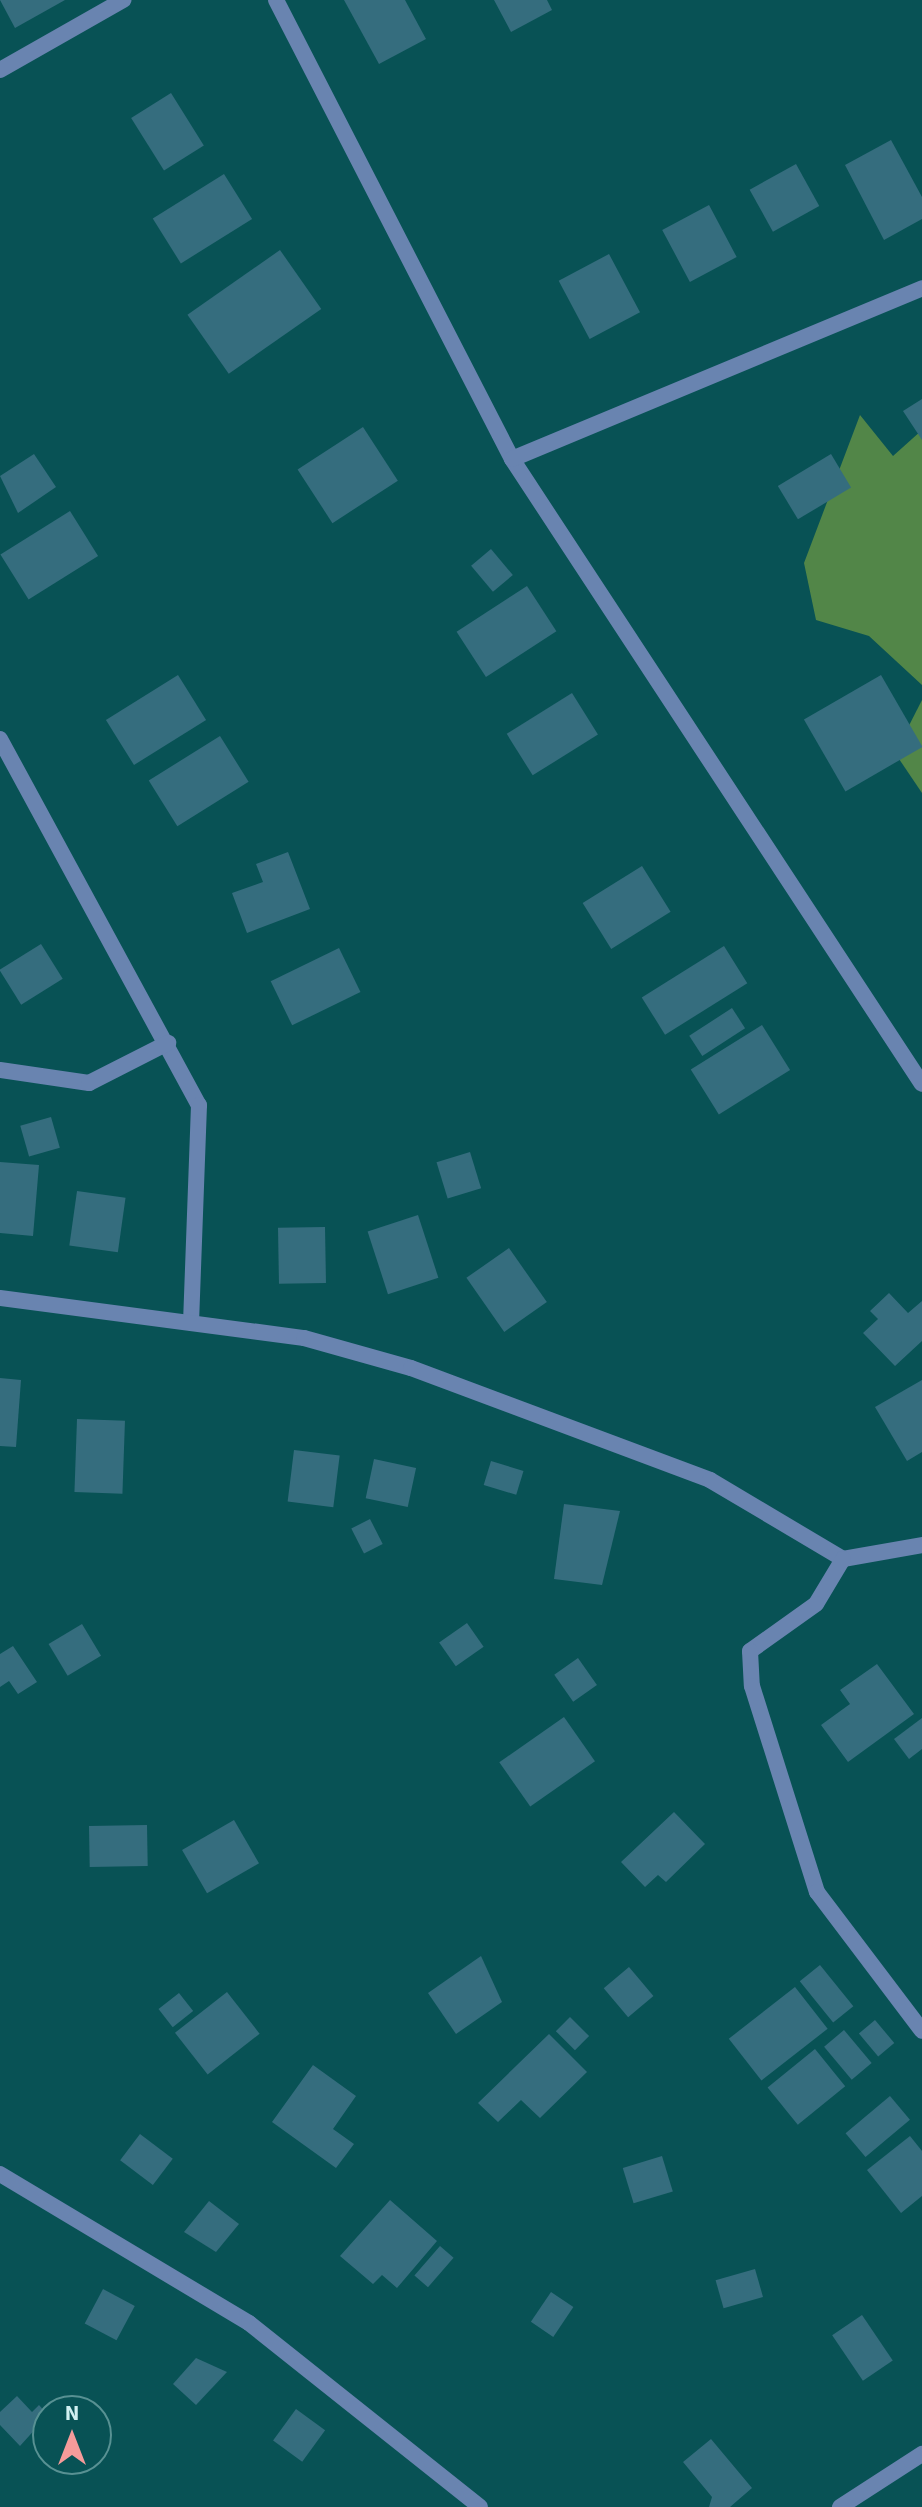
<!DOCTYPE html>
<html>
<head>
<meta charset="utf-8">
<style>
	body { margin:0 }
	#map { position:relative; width:922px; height:2507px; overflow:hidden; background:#085255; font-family:"Source Sans 3",sans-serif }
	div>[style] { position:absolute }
	.forest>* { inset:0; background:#528648 }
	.building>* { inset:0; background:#356d7e; transform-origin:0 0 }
	.lane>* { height:16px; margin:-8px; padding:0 8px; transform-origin:8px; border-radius:8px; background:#6984b0 }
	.street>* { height:16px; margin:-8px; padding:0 8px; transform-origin:8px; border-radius:8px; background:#6984b0 }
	span { translate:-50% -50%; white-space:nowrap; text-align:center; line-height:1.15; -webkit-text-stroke:6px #085255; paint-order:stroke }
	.north { position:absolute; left:32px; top:2395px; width:80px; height:80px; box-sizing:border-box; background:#085255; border:2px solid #589193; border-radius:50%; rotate:0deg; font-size:22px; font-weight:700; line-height:32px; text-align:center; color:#d1f0f1 }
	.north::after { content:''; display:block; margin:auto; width:28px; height:36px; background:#f59b9a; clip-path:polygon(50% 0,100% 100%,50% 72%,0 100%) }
</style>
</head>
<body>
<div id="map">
	<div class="forest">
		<i style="clip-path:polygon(860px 415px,893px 456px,922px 430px,922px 685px,869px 636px,816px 620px,804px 563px)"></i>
		<i style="clip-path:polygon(922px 700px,922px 793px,895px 753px)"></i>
	</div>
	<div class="building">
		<i style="clip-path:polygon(0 0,65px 0,15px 28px)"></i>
		<i style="clip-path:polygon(344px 0,405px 0,426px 39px,379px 64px)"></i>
		<i style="clip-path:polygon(494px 0,547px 0,552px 10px,511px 32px)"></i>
		<i style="left:171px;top:93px;width:62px;height:47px;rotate:58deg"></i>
		<i style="clip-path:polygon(891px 140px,922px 197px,922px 219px,884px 240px,845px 165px)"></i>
		<i style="left:796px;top:164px;width:48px;height:53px;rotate:61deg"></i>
		<i style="left:224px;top:174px;width:53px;height:84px;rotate:58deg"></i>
		<i style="left:709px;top:205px;width:59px;height:53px;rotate:62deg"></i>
		<i style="left:280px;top:250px;width:72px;height:113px;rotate:55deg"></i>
		<i style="left:609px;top:254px;width:66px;height:57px;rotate:62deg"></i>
		<i style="clip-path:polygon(922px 399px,922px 440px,903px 411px)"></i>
		<i style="left:363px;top:427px;width:64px;height:78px;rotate:57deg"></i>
		<i style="clip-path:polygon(34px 454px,56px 487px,18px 513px,0 476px)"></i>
		<i style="left:831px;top:454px;width:39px;height:62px;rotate:59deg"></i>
		<i style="left:70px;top:511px;width:53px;height:82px;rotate:58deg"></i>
		<i style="left:491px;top:549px;width:34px;height:26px;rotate:50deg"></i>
		<i style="left:527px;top:586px;width:54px;height:84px;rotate:57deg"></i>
		<i style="left:178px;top:675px;width:53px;height:85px;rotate:58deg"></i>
		<i style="left:881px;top:675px;width:83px;height:89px;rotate:60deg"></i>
		<i style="left:572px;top:693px;width:49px;height:77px;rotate:58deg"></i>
		<i style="left:220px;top:736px;width:54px;height:84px;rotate:58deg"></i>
		<i style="clip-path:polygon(288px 852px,310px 909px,247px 933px,232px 893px,263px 882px,256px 864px)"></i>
		<i style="left:642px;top:866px;width:54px;height:70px;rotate:58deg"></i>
		<i style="left:41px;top:944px;width:41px;height:49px;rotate:58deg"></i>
		<i style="left:724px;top:946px;width:44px;height:97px;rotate:58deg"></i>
		<i style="left:339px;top:948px;width:49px;height:76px;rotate:64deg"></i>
		<i style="left:732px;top:1008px;width:24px;height:51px;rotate:57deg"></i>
		<i style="left:762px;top:1025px;width:53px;height:84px;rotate:58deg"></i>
		<i style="left:51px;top:1117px;width:32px;height:32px;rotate:74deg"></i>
		<i style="left:470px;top:1152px;width:38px;height:35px;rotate:73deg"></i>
		<i style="clip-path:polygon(0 1162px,39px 1165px,33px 1236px,0 1233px)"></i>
		<i style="left:77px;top:1191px;width:49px;height:55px;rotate:8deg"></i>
		<i style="left:418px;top:1215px;width:66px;height:53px;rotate:72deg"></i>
		<i style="left:325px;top:1227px;width:56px;height:47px;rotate:89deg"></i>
		<i style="left:509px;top:1248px;width:66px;height:52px;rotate:55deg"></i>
		<i style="clip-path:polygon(889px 1293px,908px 1313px,922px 1301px,922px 1341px,895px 1366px,863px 1333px,878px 1319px,870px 1311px)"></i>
		<i style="clip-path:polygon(0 1378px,21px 1380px,16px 1447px,0 1446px)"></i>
		<i style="clip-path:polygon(922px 1380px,922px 1452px,907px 1461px,875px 1407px)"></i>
		<i style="left:77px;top:1419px;width:48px;height:73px;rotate:2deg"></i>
		<i style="left:294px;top:1450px;width:46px;height:52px;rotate:7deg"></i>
		<i style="left:374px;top:1459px;width:43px;height:40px;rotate:12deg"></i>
		<i style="left:491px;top:1461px;width:34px;height:25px;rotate:17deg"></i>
		<i style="clip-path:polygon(564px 1504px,620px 1511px,602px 1585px,554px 1579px)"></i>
		<i style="left:370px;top:1519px;width:28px;height:21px;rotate:63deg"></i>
		<i style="left:467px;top:1623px;width:29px;height:34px;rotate:55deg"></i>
		<i style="left:82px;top:1624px;width:37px;height:39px;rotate:59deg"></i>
		<i style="clip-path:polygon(13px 1646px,37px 1682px,18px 1694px,9px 1681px,0 1687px,0 1654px)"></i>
		<i style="left:578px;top:1658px;width:33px;height:29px;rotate:55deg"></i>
		<i style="clip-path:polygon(877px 1664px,914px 1714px,848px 1762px,821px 1725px,850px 1704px,840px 1690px)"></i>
		<i style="left:564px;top:1717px;width:54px;height:79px;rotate:55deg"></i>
		<i style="clip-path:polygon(922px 1718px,922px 1749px,909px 1759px,894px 1739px)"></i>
		<i style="clip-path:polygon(674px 1812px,705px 1844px,666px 1882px,658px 1875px,645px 1887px,621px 1862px)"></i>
		<i style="left:234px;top:1820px;width:50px;height:60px;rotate:60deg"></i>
		<i style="left:147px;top:1825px;width:41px;height:58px;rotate:89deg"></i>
		<i style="clip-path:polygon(481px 1956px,502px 2002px,456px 2034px,428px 1993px)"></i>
		<i style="left:820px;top:1965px;width:53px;height:26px;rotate:51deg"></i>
		<i style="left:629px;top:1967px;width:38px;height:33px;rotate:50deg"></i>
		<i style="left:795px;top:1987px;width:53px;height:84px;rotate:52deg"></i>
		<i style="left:227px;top:1992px;width:53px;height:66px;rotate:52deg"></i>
		<i style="left:179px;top:1993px;width:23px;height:26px;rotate:52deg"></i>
		<i style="left:570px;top:2017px;width:27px;height:20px;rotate:45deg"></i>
		<i style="left:875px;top:2020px;width:30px;height:21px;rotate:50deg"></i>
		<i style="left:844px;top:2030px;width:43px;height:26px;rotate:50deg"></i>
		<i style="clip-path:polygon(549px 2034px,587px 2072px,540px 2118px,521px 2100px,498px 2122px,478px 2103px)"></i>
		<i style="left:815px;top:2049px;width:48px;height:61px;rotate:51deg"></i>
		<i style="clip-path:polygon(313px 2065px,356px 2096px,333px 2129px,354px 2144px,336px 2168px,272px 2122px)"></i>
		<i style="left:890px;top:2096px;width:31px;height:58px;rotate:50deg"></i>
		<i style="left:140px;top:2134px;width:41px;height:33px;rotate:37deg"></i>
		<i style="clip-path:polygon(910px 2136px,922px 2151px,922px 2196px,901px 2213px,867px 2170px)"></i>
		<i style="left:662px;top:2156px;width:37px;height:41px;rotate:73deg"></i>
		<i style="clip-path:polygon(390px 2200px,437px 2241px,397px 2288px,382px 2275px,373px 2284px,340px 2256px)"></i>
		<i style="clip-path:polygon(209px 2201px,239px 2224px,216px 2252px,184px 2232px)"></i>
		<i style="left:440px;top:2246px;width:18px;height:39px;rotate:41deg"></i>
		<i style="left:755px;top:2269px;width:29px;height:41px;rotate:74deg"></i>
		<i style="left:103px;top:2289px;width:36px;height:39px;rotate:28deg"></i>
		<i style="left:551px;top:2292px;width:27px;height:36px;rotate:34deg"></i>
		<i style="left:862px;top:2315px;width:55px;height:36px;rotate:56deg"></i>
		<i style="clip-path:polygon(196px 2358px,227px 2372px,196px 2405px,173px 2384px)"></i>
		<i style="clip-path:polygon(17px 2396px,32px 2412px,39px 2405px,48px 2415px,20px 2446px,0 2425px,0 2412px)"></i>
		<i style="left:296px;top:2409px;width:36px;height:39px;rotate:36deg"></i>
		<i style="clip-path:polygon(711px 2439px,752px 2488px,730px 2507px,709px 2507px,712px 2497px,683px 2462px)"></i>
	</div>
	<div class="lane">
		<i style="left:0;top:70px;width:142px;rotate:-29.6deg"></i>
	</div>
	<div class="street">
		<i style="left:276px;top:0;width:516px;rotate:62.79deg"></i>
		<i style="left:512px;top:459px;width:747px;rotate:56.74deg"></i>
		<i style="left:512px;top:459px;width:444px;rotate:-22.6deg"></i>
		<i style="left:0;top:739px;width:417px;rotate:61.5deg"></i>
		<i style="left:199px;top:1105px;width:218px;rotate:92.1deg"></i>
		<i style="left:0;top:1070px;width:90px;rotate:8.3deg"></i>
		<i style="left:89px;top:1083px;width:89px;rotate:-26.9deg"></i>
		<i style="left:0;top:1298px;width:307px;rotate:7.5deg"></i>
		<i style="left:304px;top:1338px;width:111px;rotate:15.7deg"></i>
		<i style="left:411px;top:1368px;width:319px;rotate:20.5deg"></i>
		<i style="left:710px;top:1480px;width:155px;rotate:30.7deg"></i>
		<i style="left:843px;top:1559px;width:80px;rotate:-10deg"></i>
		<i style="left:843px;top:1559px;width:52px;rotate:121deg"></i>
		<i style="left:816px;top:1604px;width:81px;rotate:144.5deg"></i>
		<i style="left:750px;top:1651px;width:35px;rotate:87deg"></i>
		<i style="left:752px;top:1686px;width:216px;rotate:72.5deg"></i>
		<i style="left:817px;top:1892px;width:174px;rotate:52.9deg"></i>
		<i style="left:0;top:2174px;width:290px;rotate:30.9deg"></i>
		<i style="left:249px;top:2323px;width:295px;rotate:38.5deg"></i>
		<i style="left:840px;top:2507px;width:98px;rotate:-32.9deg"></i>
	</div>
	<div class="north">N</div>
</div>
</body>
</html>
